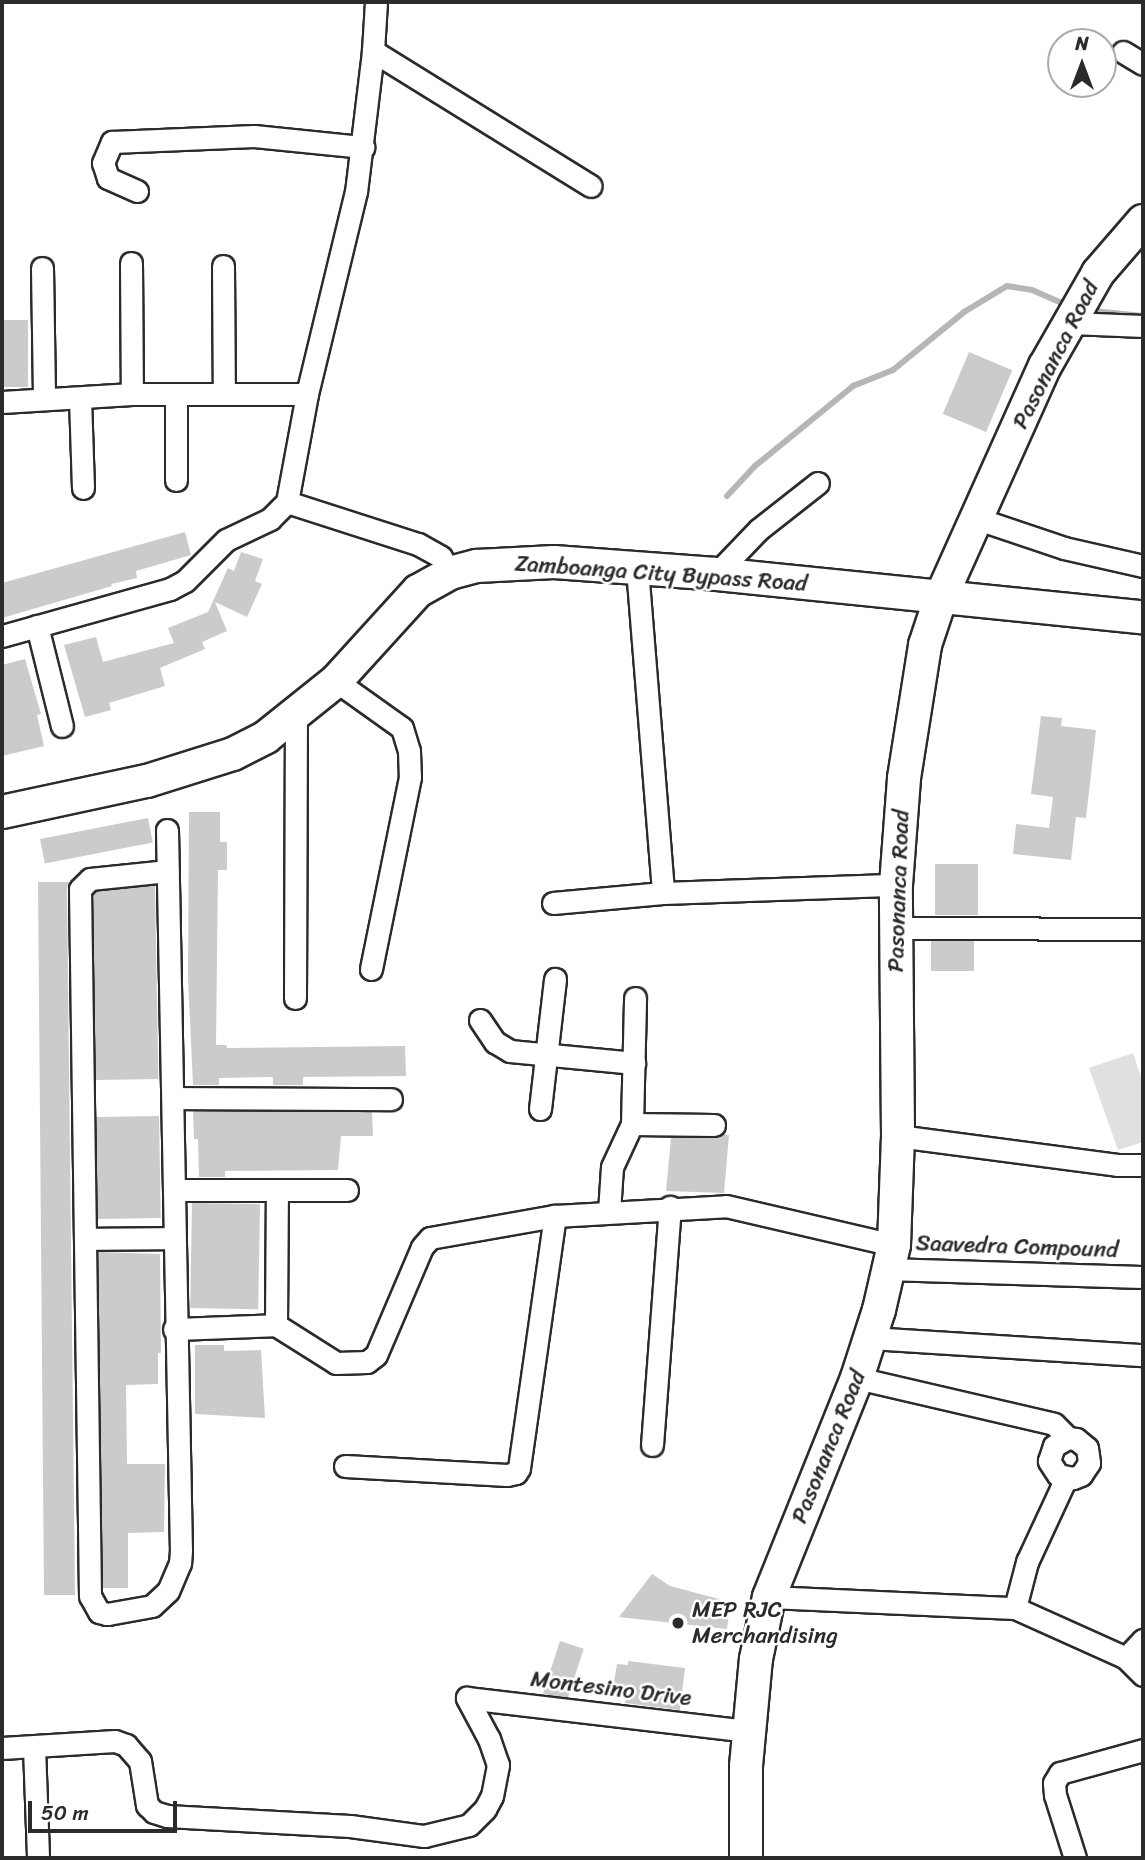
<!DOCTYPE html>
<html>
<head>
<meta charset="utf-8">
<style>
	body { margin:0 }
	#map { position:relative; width:1145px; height:1860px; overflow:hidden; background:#fff; font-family:Sriracha,sans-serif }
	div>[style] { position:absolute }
	.green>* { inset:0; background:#e0e0e0 }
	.stream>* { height:6px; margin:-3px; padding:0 3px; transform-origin:3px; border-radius:3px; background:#b6b6b6 }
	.building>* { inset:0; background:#cbcbcb; transform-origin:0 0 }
	.roads { filter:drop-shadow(2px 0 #2b2b2b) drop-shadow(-2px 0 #2b2b2b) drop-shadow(0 2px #2b2b2b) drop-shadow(0 -2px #2b2b2b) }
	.street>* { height:21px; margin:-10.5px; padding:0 10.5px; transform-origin:10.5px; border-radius:10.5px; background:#fff }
	.secondary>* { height:32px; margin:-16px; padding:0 16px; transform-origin:16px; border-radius:16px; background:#fff }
	.dots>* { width:19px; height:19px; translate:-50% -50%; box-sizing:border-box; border:4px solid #fff; border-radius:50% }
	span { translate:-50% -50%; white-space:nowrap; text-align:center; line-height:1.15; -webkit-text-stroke:5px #fff; paint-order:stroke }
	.street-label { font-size:23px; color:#2b2b2b }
	.poi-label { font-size:23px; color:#2b2b2b }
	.left { translate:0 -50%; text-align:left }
	.frame { position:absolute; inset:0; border:4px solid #2b2b2b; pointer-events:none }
	.north { position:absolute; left:1047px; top:28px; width:70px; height:70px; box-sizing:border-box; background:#fff; border:2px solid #aaa; border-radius:50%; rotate:0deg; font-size:19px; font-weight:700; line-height:28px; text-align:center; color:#2b2b2b }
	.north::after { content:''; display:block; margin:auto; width:24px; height:32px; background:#2b2b2b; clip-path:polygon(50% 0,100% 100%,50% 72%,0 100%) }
	.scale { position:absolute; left:28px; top:1801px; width:149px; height:32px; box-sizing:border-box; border:4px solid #2b2b2b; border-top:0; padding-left:9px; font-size:21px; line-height:24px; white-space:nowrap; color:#2b2b2b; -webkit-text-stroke:5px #fff; paint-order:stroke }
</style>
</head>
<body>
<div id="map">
	<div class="green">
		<i style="clip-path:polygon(1133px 1053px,1143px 1083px,1143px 1142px,1118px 1150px,1089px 1068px)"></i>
	</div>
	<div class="stream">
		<i style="left:1093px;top:311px;width:50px;rotate:5.7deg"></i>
		<i style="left:727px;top:496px;width:41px;rotate:-47deg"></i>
		<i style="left:755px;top:466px;width:127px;rotate:-39.2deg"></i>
		<i style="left:853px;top:386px;width:43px;rotate:-21.8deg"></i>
		<i style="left:893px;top:370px;width:92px;rotate:-39.2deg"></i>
		<i style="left:964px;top:312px;width:50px;rotate:-31.2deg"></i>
		<i style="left:1007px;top:286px;width:25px;rotate:9deg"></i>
		<i style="left:1032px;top:290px;width:40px;rotate:23.4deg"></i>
	</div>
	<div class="building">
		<i style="left:28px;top:320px;width:67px;height:26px;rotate:90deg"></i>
		<i style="left:969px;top:352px;width:47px;height:67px;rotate:23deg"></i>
		<i style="clip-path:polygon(185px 532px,191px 555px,136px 571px,137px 578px,111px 584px,112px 586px,2px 618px,2px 583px)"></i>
		<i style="clip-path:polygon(241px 552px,263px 559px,255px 581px,262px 584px,247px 617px,215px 602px,227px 631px,202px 642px,205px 649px,160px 668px,165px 686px,109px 703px,111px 710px,85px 717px,64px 645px,96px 637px,103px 662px,174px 643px,168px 628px,208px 612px,228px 568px,234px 571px)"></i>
		<i style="clip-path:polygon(25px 659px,41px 714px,37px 715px,44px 746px,2px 756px,2px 665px)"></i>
		<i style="clip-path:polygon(1041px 716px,1062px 718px,1061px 726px,1096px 730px,1086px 818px,1076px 817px,1071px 860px,1013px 854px,1016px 824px,1049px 828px,1053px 797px,1031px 794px)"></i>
		<i style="clip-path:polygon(189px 812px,220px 812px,220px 842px,227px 842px,227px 870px,218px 870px,216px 1045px,226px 1045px,227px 1048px,405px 1046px,406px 1076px,303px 1077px,303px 1085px,273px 1085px,273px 1077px,219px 1078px,219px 1085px,193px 1085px,188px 977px)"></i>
		<i style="left:148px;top:818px;width:25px;height:110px;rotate:79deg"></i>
		<i style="left:935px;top:864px;width:43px;height:51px"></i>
		<i style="clip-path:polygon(38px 882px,69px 882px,67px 889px,75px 1595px,44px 1595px)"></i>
		<i style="left:155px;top:886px;width:193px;height:63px;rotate:89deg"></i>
		<i style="left:931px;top:941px;width:43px;height:30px"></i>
		<i style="clip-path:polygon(193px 1111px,372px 1112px,373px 1136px,341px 1136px,338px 1170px,225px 1171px,225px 1177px,199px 1177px,198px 1139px,194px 1139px)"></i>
		<i style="left:159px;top:1116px;width:102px;height:63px;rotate:89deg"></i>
		<i style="clip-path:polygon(723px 1134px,729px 1135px,724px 1193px,666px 1191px,671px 1138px,714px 1138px)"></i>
		<i style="left:192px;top:1203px;width:68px;height:105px;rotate:1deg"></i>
		<i style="clip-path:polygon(98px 1252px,160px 1254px,161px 1353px,158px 1353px,158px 1384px,126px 1385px,127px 1464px,165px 1464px,164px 1532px,128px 1533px,128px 1588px,103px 1588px)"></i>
		<i style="clip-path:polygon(195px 1345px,224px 1345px,224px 1351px,261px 1350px,265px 1418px,195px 1414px)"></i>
		<i style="clip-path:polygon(652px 1574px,670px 1586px,719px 1599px,716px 1613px,729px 1614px,727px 1629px,619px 1617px)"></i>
		<i style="left:560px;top:1641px;width:25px;height:55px;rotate:18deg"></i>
		<i style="clip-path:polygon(628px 1661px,685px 1668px,680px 1710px,625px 1703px,627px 1690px,613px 1688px,617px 1664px,628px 1665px)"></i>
	</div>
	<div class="roads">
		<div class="street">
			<i style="left:373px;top:51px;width:256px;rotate:31.8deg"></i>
			<i style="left:1123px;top:52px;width:23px;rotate:31deg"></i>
			<i style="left:137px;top:191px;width:32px;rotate:-156deg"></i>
			<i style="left:108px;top:178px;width:16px;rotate:-108deg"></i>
			<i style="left:103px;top:163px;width:23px;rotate:-67deg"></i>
			<i style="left:112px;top:142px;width:142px;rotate:-2.4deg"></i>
			<i style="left:254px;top:136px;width:110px;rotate:5.8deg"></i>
			<i style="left:131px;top:263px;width:131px;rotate:89.6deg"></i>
			<i style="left:223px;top:266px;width:128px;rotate:89.6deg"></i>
			<i style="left:42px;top:268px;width:131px;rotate:89.1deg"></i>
			<i style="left:1069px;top:323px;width:74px;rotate:2.3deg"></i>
			<i style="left:176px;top:396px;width:84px;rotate:90deg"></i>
			<i style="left:80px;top:398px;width:90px;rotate:88.1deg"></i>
			<i style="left:2px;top:402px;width:130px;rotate:-3.5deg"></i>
			<i style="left:132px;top:394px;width:175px"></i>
			<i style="left:287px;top:502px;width:138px;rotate:17.8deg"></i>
			<i style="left:418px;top:544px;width:26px;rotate:29deg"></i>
			<i style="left:441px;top:557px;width:18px;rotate:61deg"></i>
			<i style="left:978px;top:519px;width:91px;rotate:18.6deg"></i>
			<i style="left:1064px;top:548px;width:81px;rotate:12.8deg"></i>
			<i style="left:637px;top:568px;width:326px;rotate:85.4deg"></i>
			<i style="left:716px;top:574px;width:61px;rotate:-46.3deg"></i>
			<i style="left:758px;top:530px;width:76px;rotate:-38.1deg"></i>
			<i style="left:37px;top:626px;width:103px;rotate:76deg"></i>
			<i style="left:2px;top:636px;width:174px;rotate:-15.6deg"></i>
			<i style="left:170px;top:589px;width:17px;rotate:-28deg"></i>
			<i style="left:185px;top:581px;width:58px;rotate:-45deg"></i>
			<i style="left:226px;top:540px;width:49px;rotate:-25.5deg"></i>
			<i style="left:270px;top:519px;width:24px;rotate:-45deg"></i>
			<i style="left:287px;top:502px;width:110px;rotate:-79.5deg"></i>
			<i style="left:307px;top:394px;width:208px;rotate:-76.4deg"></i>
			<i style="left:356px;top:192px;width:142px;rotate:-83.1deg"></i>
			<i style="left:373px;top:51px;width:49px;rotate:-86.5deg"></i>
			<i style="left:336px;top:681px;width:81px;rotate:35.5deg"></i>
			<i style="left:402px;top:728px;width:24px;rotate:73deg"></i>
			<i style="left:409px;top:751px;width:26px;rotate:88deg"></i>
			<i style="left:410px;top:777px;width:196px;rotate:101.5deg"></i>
			<i style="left:167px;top:830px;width:720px;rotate:88.89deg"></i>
			<i style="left:181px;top:1550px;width:13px;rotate:94deg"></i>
			<i style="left:180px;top:1563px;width:30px;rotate:113deg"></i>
			<i style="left:168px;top:1591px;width:22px;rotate:137deg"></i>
			<i style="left:152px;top:1606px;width:46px;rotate:169.9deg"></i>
			<i style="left:107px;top:1614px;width:8px;rotate:-166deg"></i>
			<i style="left:99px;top:1612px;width:18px;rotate:-119deg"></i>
			<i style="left:90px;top:1596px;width:707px;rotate:-90.81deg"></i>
			<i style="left:80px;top:889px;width:14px;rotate:-45deg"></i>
			<i style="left:90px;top:879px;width:78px;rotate:-5.9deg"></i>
			<i style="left:553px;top:903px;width:110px;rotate:-5.2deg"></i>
			<i style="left:663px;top:893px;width:233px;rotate:-2deg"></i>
			<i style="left:894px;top:928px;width:249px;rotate:0.2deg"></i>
			<i style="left:295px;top:998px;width:283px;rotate:-89.8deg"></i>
			<i style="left:480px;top:1020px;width:27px;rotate:56deg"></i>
			<i style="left:495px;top:1042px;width:17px;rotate:31deg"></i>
			<i style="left:510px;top:1051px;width:125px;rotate:5.5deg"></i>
			<i style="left:175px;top:1098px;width:216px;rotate:0.3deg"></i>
			<i style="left:540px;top:1109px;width:131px;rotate:-83.4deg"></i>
			<i style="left:632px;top:1124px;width:82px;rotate:0.7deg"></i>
			<i style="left:898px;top:1136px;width:221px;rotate:7.5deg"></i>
			<i style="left:1117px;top:1165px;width:26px"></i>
			<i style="left:175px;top:1190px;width:172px"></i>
			<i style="left:609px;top:1212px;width:45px;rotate:-86.2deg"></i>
			<i style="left:612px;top:1167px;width:47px;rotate:-65.1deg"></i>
			<i style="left:632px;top:1124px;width:126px;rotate:-88.6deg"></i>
			<i style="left:85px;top:1239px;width:89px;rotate:-0.6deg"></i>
			<i style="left:889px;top:1269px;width:254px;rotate:1.8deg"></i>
			<i style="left:276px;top:1325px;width:71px;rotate:32.3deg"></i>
			<i style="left:336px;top:1363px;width:31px;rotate:-2deg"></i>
			<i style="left:367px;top:1362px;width:11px;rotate:-38deg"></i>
			<i style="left:376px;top:1355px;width:117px;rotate:-66.9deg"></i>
			<i style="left:422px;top:1247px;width:12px;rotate:-48deg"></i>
			<i style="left:430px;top:1238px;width:127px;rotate:-10deg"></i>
			<i style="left:555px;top:1216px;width:171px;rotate:-3.3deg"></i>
			<i style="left:726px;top:1206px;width:172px;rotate:13.1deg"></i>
			<i style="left:174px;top:1329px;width:102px;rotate:-2.2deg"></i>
			<i style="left:276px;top:1325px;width:134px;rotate:-89.6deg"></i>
			<i style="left:870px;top:1338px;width:274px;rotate:3.6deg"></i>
			<i style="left:857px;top:1378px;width:202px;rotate:13.1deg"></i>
			<i style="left:1054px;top:1424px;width:20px;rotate:45deg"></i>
			<i style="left:1068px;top:1438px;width:8px;rotate:7deg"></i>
			<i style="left:1076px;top:1439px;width:14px;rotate:39deg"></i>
			<i style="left:1087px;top:1448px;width:15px;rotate:82deg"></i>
			<i style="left:1089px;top:1463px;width:14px;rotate:124deg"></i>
			<i style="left:1081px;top:1475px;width:9px;rotate:159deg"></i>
			<i style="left:1073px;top:1478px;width:15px;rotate:-169deg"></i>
			<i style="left:1058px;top:1475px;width:17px;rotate:-123deg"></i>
			<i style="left:1049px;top:1461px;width:16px;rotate:-72deg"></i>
			<i style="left:1054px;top:1446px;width:16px;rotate:-30deg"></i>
			<i style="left:652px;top:1445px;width:239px;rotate:-85.7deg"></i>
			<i style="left:345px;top:1466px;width:162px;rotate:3.2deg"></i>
			<i style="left:507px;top:1475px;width:9px;rotate:-13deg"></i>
			<i style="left:516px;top:1473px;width:6px;rotate:-59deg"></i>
			<i style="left:519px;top:1468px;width:255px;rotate:-81.9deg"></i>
			<i style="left:769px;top:1597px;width:246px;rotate:2.6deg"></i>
			<i style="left:1015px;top:1608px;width:122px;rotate:24.2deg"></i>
			<i style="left:1126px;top:1658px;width:24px;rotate:45deg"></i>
			<i style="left:1015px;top:1608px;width:48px;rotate:-75.4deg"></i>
			<i style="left:1027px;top:1562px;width:93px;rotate:-65.1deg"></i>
			<i style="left:1126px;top:1658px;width:25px;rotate:-47deg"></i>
			<i style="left:34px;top:1747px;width:111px;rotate:87.9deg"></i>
			<i style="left:2px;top:1748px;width:113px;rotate:-3.5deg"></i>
			<i style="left:115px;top:1741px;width:12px;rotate:20deg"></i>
			<i style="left:126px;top:1745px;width:21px;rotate:49deg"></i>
			<i style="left:140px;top:1761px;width:45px;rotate:81deg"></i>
			<i style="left:147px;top:1805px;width:10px;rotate:45deg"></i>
			<i style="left:154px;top:1812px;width:14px;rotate:17deg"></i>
			<i style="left:167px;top:1816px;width:183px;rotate:3.1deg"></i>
			<i style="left:350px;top:1826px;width:75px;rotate:7.7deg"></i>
			<i style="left:424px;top:1836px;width:46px;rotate:-13.7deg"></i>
			<i style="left:469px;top:1825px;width:23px;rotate:-45deg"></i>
			<i style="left:485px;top:1809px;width:15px;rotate:-62deg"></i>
			<i style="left:492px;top:1796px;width:32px;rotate:-79deg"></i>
			<i style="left:498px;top:1765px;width:28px;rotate:-109deg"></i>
			<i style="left:489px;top:1739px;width:47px;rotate:-118.2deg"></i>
			<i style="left:467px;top:1698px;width:284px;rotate:6.7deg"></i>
			<i style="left:1075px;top:1858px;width:66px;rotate:-107.6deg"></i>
			<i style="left:1055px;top:1795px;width:12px;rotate:-95deg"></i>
			<i style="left:1054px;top:1783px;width:12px;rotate:-59deg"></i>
			<i style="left:1060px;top:1773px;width:86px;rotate:-15.5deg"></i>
		</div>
		<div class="secondary">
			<i style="left:2px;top:812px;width:148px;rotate:-12.1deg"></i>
			<i style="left:147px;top:781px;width:90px;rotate:-17.4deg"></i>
			<i style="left:233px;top:754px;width:37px;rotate:-27deg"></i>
			<i style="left:266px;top:737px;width:90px;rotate:-38.7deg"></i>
			<i style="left:336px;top:681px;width:122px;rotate:-47.7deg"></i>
			<i style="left:418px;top:591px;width:37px;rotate:-29deg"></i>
			<i style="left:450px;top:573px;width:28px;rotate:-15deg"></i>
			<i style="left:477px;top:566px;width:77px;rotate:-3deg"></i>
			<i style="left:554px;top:562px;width:162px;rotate:4.2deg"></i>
			<i style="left:716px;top:574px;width:429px;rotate:5.8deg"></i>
			<i style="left:746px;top:1858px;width:92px;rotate:-90deg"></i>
			<i style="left:746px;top:1766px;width:107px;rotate:-84.7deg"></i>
			<i style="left:756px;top:1659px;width:63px;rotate:-78.2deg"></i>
			<i style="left:769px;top:1597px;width:236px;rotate:-68.1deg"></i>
			<i style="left:857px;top:1378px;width:71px;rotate:-72.1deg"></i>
			<i style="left:879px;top:1310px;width:67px;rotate:-77deg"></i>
			<i style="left:894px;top:1245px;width:109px;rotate:-87.9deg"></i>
			<i style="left:898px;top:1136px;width:251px;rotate:-90.5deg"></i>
			<i style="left:896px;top:885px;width:107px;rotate:-85.7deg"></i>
			<i style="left:904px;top:778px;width:135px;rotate:-81deg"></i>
			<i style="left:925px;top:645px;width:51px;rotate:-71.6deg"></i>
			<i style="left:941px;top:597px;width:253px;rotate:-65.8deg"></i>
			<i style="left:1045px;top:366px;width:107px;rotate:-60.3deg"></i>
			<i style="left:1098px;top:273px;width:69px;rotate:-49.1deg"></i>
		</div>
	</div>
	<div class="dots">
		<i style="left:678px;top:1623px;background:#2b2b2b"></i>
	</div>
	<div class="street-label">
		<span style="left:1056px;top:355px;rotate:-63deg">Pasonanca Road</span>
		<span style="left:661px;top:574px;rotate:4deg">Zamboanga City Bypass Road</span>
		<span style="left:899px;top:891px;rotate:-88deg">Pasonanca Road</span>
		<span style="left:1017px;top:1247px;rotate:2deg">Saavedra Compound</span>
		<span style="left:829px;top:1447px;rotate:-68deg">Pasonanca Road</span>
		<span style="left:611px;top:1689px;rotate:7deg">Montesino Drive</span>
	</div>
	<div class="poi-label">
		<span class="left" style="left:692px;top:1623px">MEP RJC<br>Merchandising</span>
	</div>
	<div class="frame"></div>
	<div class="north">N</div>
	<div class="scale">50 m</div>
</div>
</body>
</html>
